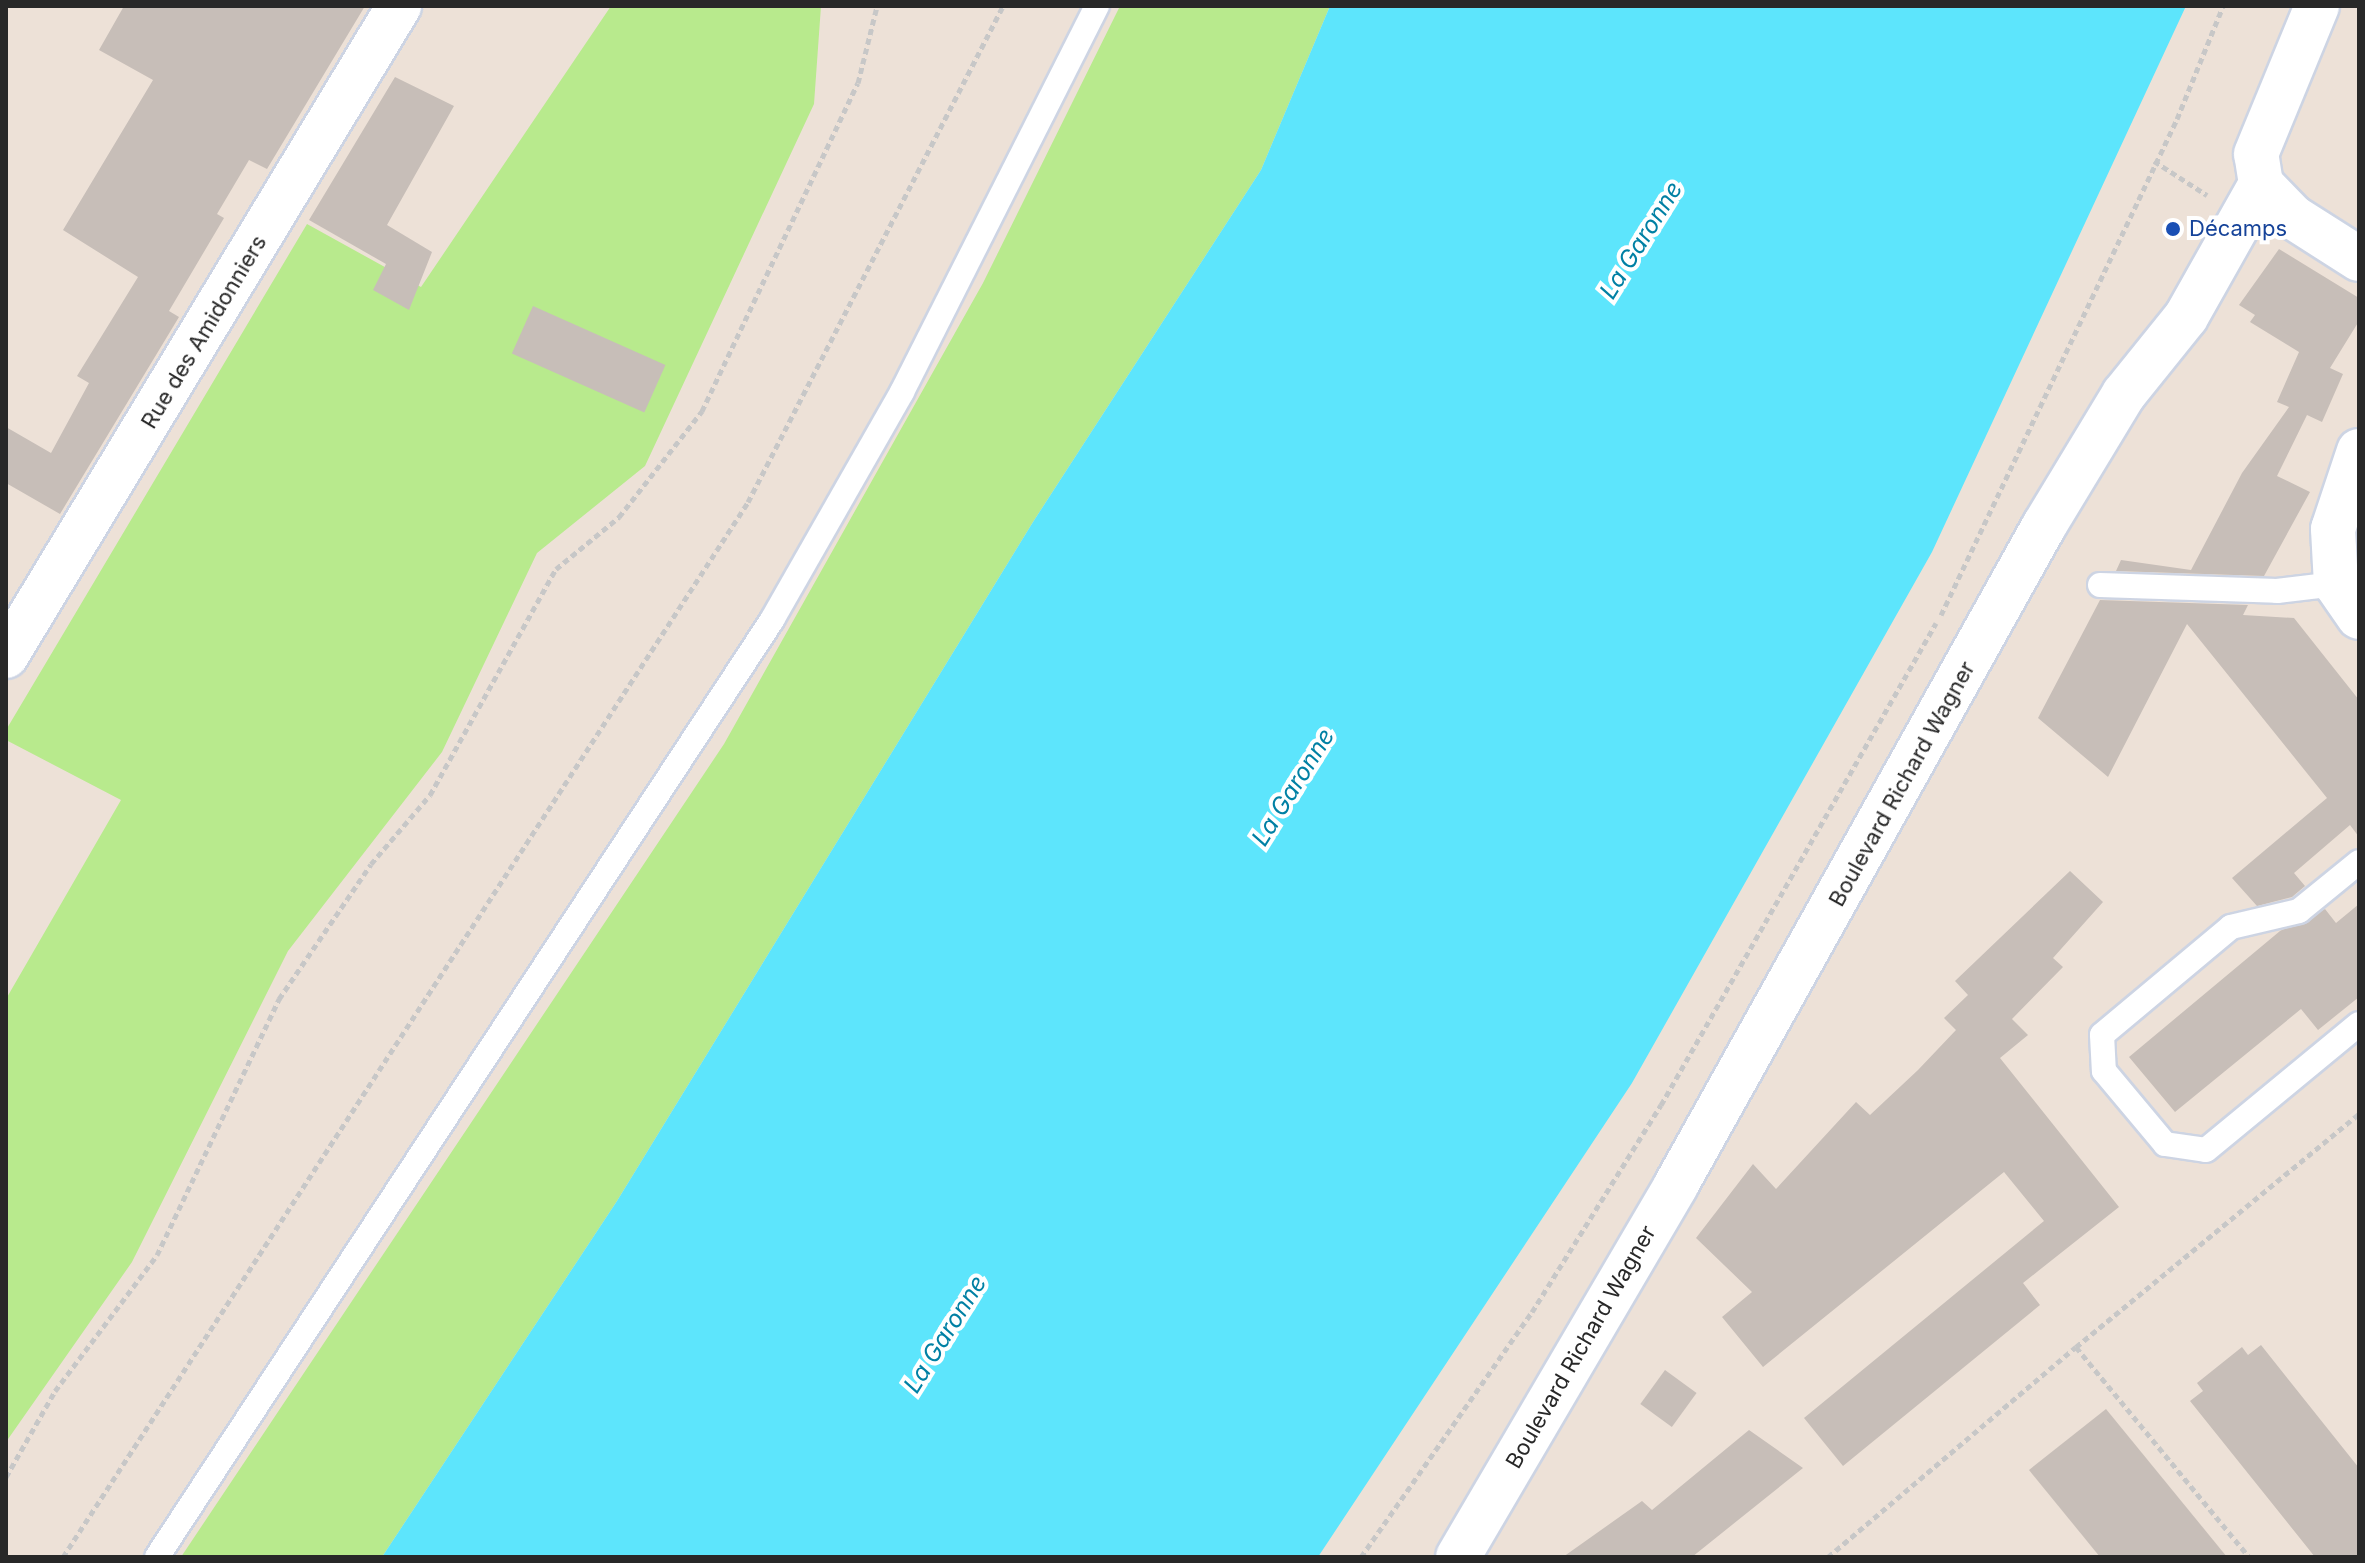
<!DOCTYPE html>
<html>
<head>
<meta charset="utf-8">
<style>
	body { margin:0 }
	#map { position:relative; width:2365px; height:1563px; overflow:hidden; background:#ede1d7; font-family:Inter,sans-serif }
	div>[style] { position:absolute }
	.green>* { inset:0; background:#b8ea8d }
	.water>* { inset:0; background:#5de5fc }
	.building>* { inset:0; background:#c7beb8; transform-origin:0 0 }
	.path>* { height:5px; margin-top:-2.5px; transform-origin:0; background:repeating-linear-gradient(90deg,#c7c7c7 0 6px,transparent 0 10px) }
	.roads { filter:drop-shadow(2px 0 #cdd4e3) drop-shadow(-2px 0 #cdd4e3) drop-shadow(0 2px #cdd4e3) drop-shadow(0 -2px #cdd4e3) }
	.lane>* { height:24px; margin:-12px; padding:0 12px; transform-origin:12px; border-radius:12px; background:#fff }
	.street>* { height:44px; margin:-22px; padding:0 22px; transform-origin:22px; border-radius:22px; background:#fff }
	.secondary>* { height:44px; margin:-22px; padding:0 22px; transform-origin:22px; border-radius:22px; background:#fff }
	.dots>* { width:22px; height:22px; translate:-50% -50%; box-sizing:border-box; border:4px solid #fff; border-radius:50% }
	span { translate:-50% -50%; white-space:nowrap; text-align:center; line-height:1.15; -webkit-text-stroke:8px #fff; paint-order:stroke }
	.transit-label { font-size:22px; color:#164399 }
	.left { translate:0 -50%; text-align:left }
	.street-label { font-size:22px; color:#282828 }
	.water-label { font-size:24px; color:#0080a4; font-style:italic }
	.frame { position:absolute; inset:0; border:8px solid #282828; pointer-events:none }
</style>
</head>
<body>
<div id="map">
	<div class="green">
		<i style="clip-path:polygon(611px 6px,821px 6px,814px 104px,645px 466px,537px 553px,442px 752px,288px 951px,132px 1262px,6px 1442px,6px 999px,121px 800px,6px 740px,6px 730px,307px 224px,421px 287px)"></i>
		<i style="clip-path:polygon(1120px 6px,1330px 6px,1261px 170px,1033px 522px,617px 1201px,382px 1557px,181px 1557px,724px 744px,983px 283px)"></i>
	</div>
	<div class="water">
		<i style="clip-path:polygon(1330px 6px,2186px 6px,1932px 552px,1632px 1083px,1318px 1557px,382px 1557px,617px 1201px,1033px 522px,1261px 170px)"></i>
	</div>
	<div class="building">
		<i style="clip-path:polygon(124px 6px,365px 6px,267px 169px,249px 160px,217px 214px,224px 218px,169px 311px,179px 317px,60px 514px,6px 483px,6px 427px,51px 453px,89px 383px,77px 376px,138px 277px,63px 230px,153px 80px,99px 50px)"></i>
		<i style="clip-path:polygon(395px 77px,454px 106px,387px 225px,432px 252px,409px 310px,373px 290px,386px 264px,309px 220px)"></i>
		<i style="clip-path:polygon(2279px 249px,2359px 298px,2359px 321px,2330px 368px,2343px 374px,2322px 422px,2307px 415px,2277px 476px,2310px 492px,2264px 576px,2116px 571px,2121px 560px,2191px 570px,2242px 473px,2289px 407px,2277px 402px,2299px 352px,2250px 322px,2255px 315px,2239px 305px)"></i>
		<i style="left:533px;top:306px;width:145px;height:52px;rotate:24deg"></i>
		<i style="clip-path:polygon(2100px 600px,2248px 605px,2243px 615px,2294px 618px,2359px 700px,2359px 837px,2350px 825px,2294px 873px,2305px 886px,2292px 897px,2257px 906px,2232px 878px,2327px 798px,2187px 624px,2108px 777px,2038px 718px)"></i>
		<i style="clip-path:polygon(2070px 871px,2103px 902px,2053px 958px,2063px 967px,2012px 1019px,2028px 1035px,2000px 1058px,2119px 1207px,2023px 1283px,2040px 1305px,1843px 1466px,1804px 1418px,2044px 1221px,2004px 1172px,1763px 1367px,1722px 1317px,1752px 1292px,1696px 1238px,1753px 1164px,1776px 1189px,1856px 1102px,1870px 1115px,1918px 1070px,1956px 1030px,1944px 1018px,1968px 995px,1955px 981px)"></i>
		<i style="clip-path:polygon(2359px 904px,2359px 997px,2318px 1030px,2301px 1009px,2175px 1112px,2129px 1057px,2280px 931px,2325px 909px,2336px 923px)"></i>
		<i style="clip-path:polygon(2261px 1345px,2359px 1468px,2359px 1557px,2315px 1557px,2190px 1401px,2203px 1391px,2197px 1383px,2242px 1347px,2248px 1355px)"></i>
		<i style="left:1665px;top:1370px;width:39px;height:42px;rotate:36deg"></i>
		<i style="clip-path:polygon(2106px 1409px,2227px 1557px,2100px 1557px,2029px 1470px)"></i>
		<i style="clip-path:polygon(1749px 1430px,1803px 1468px,1692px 1557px,1563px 1557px,1642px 1501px,1652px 1510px)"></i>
	</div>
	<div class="path">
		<i style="left:2154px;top:161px;width:63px;rotate:32.7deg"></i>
		<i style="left:1941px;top:615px;width:549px;rotate:-64.55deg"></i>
		<i style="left:2177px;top:119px;width:122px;rotate:-67.8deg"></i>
		<i style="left:2076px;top:1347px;width:367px;rotate:-39.5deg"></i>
		<i style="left:6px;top:1477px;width:99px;rotate:-60.3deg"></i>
		<i style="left:55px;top:1391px;width:170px;rotate:-53.1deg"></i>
		<i style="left:157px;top:1255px;width:284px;rotate:-64.5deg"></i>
		<i style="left:279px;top:999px;width:163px;rotate:-55.7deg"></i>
		<i style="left:371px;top:864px;width:91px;rotate:-49.5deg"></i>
		<i style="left:430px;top:795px;width:259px;rotate:-60.9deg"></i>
		<i style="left:556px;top:569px;width:82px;rotate:-39.5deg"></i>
		<i style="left:619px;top:517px;width:135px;rotate:-51.9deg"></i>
		<i style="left:702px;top:411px;width:363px;rotate:-64.6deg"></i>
		<i style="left:858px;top:83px;width:79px;rotate:-76.1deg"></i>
		<i style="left:63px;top:1557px;width:1258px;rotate:-57deg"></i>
		<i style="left:748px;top:502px;width:558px;rotate:-62.79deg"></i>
		<i style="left:1361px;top:1557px;width:299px;rotate:-55.1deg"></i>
		<i style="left:1532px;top:1312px;width:244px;rotate:-58.1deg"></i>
		<i style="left:1661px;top:1105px;width:555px;rotate:-60.29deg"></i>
		<i style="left:1828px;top:1557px;width:325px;rotate:-40.3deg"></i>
		<i style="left:2076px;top:1347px;width:272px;rotate:50.5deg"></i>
	</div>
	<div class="roads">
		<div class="lane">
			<i style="left:2100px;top:585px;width:177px;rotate:1.9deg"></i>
			<i style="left:2277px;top:591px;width:59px;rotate:-6.8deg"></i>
			<i style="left:2359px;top:862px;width:77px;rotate:140.8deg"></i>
			<i style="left:2299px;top:911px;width:70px;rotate:166.8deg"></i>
			<i style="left:2231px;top:927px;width:168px;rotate:140.1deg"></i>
			<i style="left:2102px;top:1035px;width:36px;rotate:87deg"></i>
			<i style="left:2104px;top:1071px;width:95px;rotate:50.1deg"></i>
			<i style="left:2165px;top:1144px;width:41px;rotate:8.3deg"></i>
			<i style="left:2206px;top:1150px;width:198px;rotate:-39.5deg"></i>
			<i style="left:157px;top:1557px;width:1121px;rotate:-56.72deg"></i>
			<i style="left:772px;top:620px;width:262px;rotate:-60.3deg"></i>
			<i style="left:902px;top:392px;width:432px;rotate:-63.2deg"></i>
		</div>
		<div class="street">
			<i style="left:2261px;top:184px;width:46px;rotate:45.9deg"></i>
			<i style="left:2293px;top:217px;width:78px;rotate:32.5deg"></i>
			<i style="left:2359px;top:451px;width:82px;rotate:108.4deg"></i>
			<i style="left:2333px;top:529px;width:55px;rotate:86.9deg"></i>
			<i style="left:2336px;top:584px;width:40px;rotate:55.1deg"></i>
			<i style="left:6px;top:656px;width:760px;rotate:-58.84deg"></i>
		</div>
		<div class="secondary">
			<i style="left:1458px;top:1557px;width:431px;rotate:-59.6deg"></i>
			<i style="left:1676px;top:1185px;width:755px;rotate:-60.82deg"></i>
			<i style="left:2044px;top:526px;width:154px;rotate:-58.8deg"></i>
			<i style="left:2124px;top:394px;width:99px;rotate:-51.2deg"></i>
			<i style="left:2186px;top:317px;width:153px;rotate:-60.6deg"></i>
			<i style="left:2261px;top:184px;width:30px;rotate:-99deg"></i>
			<i style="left:2256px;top:154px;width:160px;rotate:-67.6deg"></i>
		</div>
	</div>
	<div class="dots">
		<i style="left:2173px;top:229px;background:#1a4fb4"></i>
	</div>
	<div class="transit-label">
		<span class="left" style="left:2189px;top:229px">Décamps</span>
	</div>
	<div class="street-label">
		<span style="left:204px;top:332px;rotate:-59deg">Rue des Amidonniers</span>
		<span style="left:1902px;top:784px;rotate:-61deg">Boulevard Richard Wagner</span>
		<span style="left:1581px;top:1347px;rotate:-60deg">Boulevard Richard Wagner</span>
	</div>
	<div class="water-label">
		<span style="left:1641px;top:240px;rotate:-58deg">La Garonne</span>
		<span style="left:1293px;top:787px;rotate:-58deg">La Garonne</span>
		<span style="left:945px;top:1334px;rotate:-58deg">La Garonne</span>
	</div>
	<div class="frame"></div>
</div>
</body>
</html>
